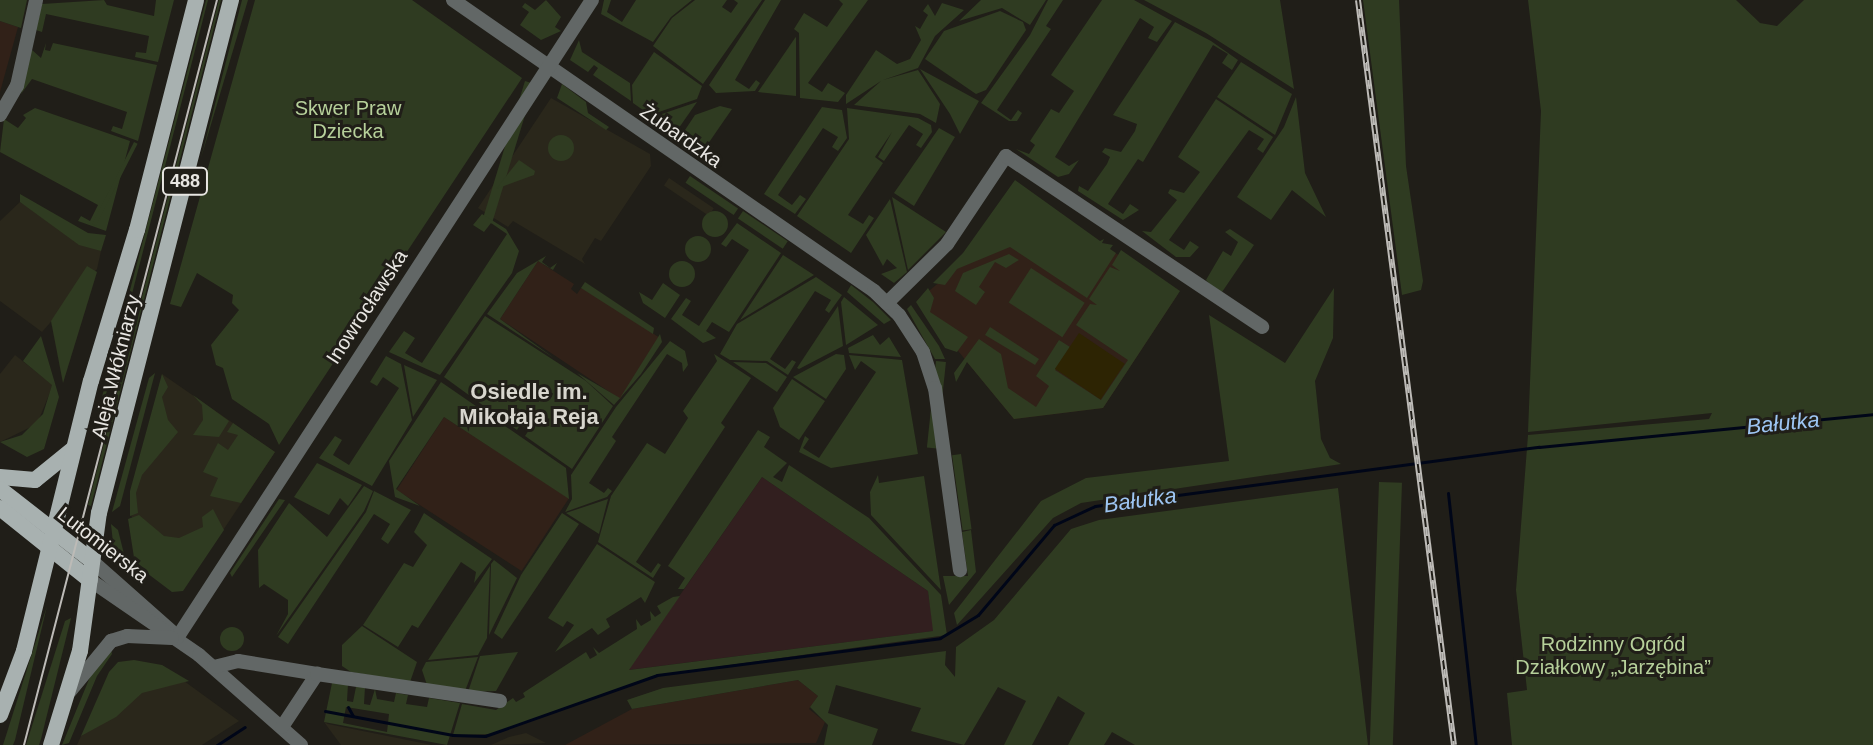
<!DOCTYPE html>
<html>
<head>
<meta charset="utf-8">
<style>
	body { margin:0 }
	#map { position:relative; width:1873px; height:745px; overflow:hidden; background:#201e18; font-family:Arial,sans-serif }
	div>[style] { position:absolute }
	.built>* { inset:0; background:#2a271b; transform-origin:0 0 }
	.industrial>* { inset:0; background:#321f1f }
	.education>* { inset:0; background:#312118; transform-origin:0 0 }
	.green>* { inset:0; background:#2f3b21; transform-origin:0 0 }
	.round { border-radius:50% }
	.sand>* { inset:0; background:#2d2403; transform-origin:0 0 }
	.stream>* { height:3px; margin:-1.5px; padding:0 1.5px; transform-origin:1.5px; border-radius:1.5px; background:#000618 }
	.minor>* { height:14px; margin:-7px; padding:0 7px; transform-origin:7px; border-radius:7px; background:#626766 }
	.major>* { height:16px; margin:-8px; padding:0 8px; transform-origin:8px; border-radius:8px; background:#a8b1b0 }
	.tram>* { height:2px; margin:-1px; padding:0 1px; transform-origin:1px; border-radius:1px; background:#bdbbb7 }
	.rail>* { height:6px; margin-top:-3px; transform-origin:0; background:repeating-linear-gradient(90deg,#201e18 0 9px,#bdbbb7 0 18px); box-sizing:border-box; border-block:2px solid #bdbbb7 }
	span { translate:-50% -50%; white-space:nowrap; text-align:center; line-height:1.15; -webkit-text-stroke:6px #201e18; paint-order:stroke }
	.shield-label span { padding:2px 6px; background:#201e18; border:2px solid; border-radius:6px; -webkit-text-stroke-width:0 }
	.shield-label { font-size:18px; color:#e8e6e2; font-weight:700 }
	.park-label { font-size:20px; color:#b6d09a }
	.street-label { font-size:20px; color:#e8e6e2 }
	.neighbourhood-label { font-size:22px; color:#d8d6ce; font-weight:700 }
	.water-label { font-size:22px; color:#9dc5f2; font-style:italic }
</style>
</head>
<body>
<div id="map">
	<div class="built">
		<i style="clip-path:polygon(551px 98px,650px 154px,651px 166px,601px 241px,595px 238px,582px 259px,585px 264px,513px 221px,508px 227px,478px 208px)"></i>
		<i style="left:669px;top:178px;width:54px;height:9px;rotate:34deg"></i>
		<i style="clip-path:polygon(20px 202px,101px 251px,97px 269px,42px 332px,0 301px,0 221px)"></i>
		<i style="clip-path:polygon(15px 355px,53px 385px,37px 424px,0 442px,0 374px)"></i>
		<i style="clip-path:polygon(162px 374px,275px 452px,206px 556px,136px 526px,131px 515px,132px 493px)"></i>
		<i style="clip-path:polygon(162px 665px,239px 721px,202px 745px,77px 745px,81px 736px)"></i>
		<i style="clip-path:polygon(324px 722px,328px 724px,432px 745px,341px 745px)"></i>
		<i style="clip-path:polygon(526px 733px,546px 743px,491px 745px,509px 737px)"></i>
	</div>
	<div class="industrial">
		<i style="clip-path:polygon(762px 477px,928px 591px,934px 631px,628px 670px)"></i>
	</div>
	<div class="education">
		<i style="clip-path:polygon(0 21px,18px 27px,0 92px)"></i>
		<i style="clip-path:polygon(1036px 201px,1178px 294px,1103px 408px,1014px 419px,917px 301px)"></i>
		<i style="clip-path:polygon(538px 261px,574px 284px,571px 289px,577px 294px,581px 288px,588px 291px,660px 338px,620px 399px,500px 319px)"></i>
		<i style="left:444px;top:417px;width:149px;height:87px;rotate:33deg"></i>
		<i style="clip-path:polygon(798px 680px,818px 696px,809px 709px,825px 722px,816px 743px,565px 745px,632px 709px)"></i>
	</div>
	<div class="green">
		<i style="clip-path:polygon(0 0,27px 0,21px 28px,0 21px)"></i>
		<i style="clip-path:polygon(104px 0,107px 5px,154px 16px,156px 0,174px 0,158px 62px,135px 57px,136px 52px,146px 53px,149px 36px,46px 14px,42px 32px,36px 30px,42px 4px)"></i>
		<i style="clip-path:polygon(208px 0,104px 402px,97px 416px,206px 0)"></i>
		<i style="clip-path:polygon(219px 0,221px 0,91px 506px,88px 505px)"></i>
		<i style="clip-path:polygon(242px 0,248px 0,201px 158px)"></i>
		<i style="clip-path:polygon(255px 0,412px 0,522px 78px,279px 445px,269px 424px,232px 399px,223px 368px,216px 365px,211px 345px,239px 310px,232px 303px,233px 295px,197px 273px,181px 307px,170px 304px)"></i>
		<i style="clip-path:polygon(546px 0,561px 17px,555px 27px,561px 31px,541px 40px,520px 25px,529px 12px,522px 7px,525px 3px,535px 10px)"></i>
		<i style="clip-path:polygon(604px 0,611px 0,607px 12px,622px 22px,636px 0,692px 0,671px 17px,653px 42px,601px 14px)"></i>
		<i style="clip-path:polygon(695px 0,727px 0,722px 7px,731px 13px,738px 3px,734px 0,762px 0,703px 84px,653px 46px,672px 18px)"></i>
		<i style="clip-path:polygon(765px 0,781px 0,735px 80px,749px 89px,756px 80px,760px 83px,755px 91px,716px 93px,709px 85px)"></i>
		<i style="clip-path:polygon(839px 0,868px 0,808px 83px,822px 92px,828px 83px,845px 93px,838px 102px,800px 98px,799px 33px,794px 29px,804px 13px,827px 27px,843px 4px)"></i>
		<i style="clip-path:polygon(981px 0,1046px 0,1030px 25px,1002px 8px,959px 21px)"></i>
		<i style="clip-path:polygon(1048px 0,1063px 0,1046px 26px,1051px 29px,997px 110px,1011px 120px,1018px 110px,1022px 113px,1017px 121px,1009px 121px,981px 103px,1030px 35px)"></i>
		<i style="clip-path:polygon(1102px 0,1134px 0,1172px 21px,1157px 42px,1148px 38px,1154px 27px,1140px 18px,1055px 157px,1069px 166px,1079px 160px,1069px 174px,1058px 177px,1016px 149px,1029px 154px,1035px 145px,1030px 141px,1051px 109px,1059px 113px,1074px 91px,1051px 75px)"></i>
		<i style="clip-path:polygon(1144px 0,1280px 0,1294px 89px,1206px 33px)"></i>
		<i style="clip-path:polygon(1363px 0,1399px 0,1406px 166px,1423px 281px,1421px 290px,1402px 295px)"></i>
		<i style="clip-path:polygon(1528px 0,1736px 0,1760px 23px,1777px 26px,1804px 0,1873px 0,1873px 745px,1512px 745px,1507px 693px,1527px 690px,1516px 590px,1528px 435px,1709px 419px,1712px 413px,1528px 432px,1541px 111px)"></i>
		<i style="clip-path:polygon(942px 3px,964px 10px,935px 36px,918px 68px,883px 80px,918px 70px,940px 104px,936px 123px,920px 114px,854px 105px,881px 81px,846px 104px,846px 95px,876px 50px,897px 64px,910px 59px,921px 40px,915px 26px,920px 29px,928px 15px,923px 11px,928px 4px,935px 16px)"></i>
		<i style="clip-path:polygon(1000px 11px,1023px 22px,1026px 30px,986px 90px,976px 94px,925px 59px,944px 31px)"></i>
		<i style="clip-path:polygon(1175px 22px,1211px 41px,1238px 60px,1232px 70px,1222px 63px,1228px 54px,1213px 45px,1143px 162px,1138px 159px,1108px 204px,1123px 214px,1130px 204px,1139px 210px,1123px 220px,1078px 191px,1079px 186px,1088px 191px,1107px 164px,1110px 157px,1102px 152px,1105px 148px,1121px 152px,1135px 131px,1137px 124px,1113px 115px)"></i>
		<i style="clip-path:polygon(796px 37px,796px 96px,758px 92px,795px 38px)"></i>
		<i style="clip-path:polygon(579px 40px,582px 52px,630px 83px,631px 101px,593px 75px,598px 68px,594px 65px,588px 72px,570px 60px)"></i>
		<i style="clip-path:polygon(46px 43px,45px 50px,50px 51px,53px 43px,157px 65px,138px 141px,111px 131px,113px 126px,122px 129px,127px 112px,32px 79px,21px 94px,31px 49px,41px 58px)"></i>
		<i style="clip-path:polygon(654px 52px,702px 86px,697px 99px,650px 115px,633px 103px,632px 85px)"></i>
		<i style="clip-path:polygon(1241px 62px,1292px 94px,1275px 135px,1217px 97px)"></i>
		<i style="clip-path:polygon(920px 69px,979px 101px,960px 134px,950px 114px)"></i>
		<i style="left:525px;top:81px;width:10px;height:146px;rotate:17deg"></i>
		<i style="clip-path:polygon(562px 84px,586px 102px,588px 113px,609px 127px,606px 130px,557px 98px)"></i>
		<i style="clip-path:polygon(1296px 97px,1305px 173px,1326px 217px,1292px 190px,1271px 220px,1237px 197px,1284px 127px)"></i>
		<i style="clip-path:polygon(1216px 99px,1273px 137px,1263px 153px,1257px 149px,1264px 139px,1249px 130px,1169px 240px,1184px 250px,1190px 241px,1199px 247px,1190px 257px,1176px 257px,1142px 231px,1151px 232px,1177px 200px,1168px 193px,1170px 189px,1184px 193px,1200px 172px,1178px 157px)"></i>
		<i style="clip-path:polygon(697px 102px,676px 132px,653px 117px)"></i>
		<i style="clip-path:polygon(720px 106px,732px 109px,703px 151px,681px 136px,695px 115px)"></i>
		<i style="clip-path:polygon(822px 107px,842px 110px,847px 138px,838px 151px,832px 147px,838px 137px,823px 128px,778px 195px,792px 205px,800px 195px,806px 199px,795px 214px,764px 194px)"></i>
		<i style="clip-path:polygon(35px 108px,130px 141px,106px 231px,78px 221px,81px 216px,90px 221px,98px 205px,0 152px,4px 119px,18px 128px,26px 118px,23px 115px)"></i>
		<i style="clip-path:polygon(847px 108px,918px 118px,931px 125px,932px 132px,921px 148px,916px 145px,923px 134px,909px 125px,884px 161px,878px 157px,892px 132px,875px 157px,883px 163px,848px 215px,863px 224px,869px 215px,874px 218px,851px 253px,797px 216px,849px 139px)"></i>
		<i style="clip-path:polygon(939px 128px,955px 137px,914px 206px,894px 193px)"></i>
		<i class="round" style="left:548px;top:135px;width:26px;height:26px"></i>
		<i style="left:134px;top:142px;width:4px;height:92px;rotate:27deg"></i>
		<i style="clip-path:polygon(519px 160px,535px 171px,534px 175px,496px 189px)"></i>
		<i style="left:690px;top:176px;width:58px;height:8px;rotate:34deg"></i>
		<i style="clip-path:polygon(1015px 180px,1100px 241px,1104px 239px,1102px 243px,1113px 245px,1110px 249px,1116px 253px,1087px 298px,1010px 247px,957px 269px,945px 285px,933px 283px,963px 253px)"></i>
		<i style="clip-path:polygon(20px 194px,88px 233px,106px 235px,101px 251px,79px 245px,20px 202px)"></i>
		<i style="clip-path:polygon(892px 197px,946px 232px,908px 270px)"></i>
		<i style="clip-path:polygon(890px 199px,907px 272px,894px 283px,881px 274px,897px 268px,887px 259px,883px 266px,866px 235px)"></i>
		<i class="round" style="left:702px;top:211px;width:26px;height:26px"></i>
		<i style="left:743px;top:211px;width:54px;height:9px;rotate:34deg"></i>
		<i style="clip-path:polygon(482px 214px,506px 229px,519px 251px,512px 273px,440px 375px,389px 352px,404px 331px,415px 338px,405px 353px,422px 363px,507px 234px,491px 223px,484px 232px,473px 225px)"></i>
		<i style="clip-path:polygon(737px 223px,781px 253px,729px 332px,712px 322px,706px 331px,716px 338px,703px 343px,671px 319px,686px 298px,691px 301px,682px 315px,699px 326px,749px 250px,732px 239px,726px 247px,721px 244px)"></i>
		<i style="clip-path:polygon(1230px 229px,1254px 245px,1220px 295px,1206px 280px,1223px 251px,1231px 256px,1238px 242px,1225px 232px)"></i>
		<i class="round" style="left:685px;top:236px;width:26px;height:26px"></i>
		<i style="clip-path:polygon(1121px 250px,1180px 291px,1103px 408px,1014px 419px,967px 362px,956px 382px,954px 373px,979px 339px,1001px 354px,1008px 388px,1036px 407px,1049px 386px,1036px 376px,1059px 340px,1070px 347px,1055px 370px,1101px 400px,1128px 360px,1076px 325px,1090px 304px,1097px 305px,1089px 299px,1110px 267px,1120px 271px,1112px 265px)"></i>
		<i style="clip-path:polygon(1009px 254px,1019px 260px,1006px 268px,995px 262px,979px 287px,985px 292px,976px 305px,955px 291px,963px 273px)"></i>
		<i style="clip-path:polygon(783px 255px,814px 275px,740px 320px)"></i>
		<i style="clip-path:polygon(546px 256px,542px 262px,550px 268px,557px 263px,553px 270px,538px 261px,500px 319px,554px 358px,487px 314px,517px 273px)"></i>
		<i class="round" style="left:669px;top:261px;width:26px;height:26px"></i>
		<i style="clip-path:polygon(87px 266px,97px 272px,63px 383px,51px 321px)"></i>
		<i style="left:1031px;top:268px;width:64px;height:41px;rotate:33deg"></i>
		<i style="clip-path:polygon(816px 277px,842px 295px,829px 313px,825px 310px,831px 300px,815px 291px,770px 359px,785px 369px,792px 360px,796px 362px,788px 375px,767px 361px,730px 360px,720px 354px,737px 324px)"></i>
		<i style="clip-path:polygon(585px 282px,654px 328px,653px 334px,581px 288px)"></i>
		<i style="clip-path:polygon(663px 283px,680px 295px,665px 318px,643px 303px,639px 292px,652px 300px)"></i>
		<i style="clip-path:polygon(851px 285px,873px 302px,891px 320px,884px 324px,847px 292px)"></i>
		<i style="clip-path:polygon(928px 288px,934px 298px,930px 312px,968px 337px,957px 352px,945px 348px,916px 302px)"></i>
		<i style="clip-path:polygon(1334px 288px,1333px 338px,1315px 381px,1321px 439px,1330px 458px,1341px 464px,1081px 503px,1053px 518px,957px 625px,954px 613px,1041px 501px,1086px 478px,1229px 461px,1209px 315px,1285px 363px)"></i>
		<i style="clip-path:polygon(844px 297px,878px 325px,846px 345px,841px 302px)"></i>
		<i style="clip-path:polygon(911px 305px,939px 346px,945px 359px,935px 359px,907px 309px)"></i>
		<i style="clip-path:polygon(838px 306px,843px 346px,799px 369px,797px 368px)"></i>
		<i style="clip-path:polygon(485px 316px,586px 381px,613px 406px,572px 469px,525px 436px,529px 430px,520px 425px,517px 430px,444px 377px)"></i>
		<i style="clip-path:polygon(990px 327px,1039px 359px,1035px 365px,985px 335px)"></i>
		<i style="clip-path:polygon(660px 334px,662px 342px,641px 374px,614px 405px,577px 373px,620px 398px)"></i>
		<i style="clip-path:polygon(873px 335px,880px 345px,889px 337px,901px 357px,849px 353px,848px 348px)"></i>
		<i style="clip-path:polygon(41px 336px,59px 397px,44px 449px,27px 457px,0 442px,22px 435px,43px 414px,52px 385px,23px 361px)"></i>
		<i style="clip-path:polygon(670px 341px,685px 351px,688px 365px,683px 372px,682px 363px,667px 354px,612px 437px,616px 441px,589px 483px,604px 493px,608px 488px,612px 491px,607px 497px,565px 512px,572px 499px,571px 475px,616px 407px)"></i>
		<i style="clip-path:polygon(714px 354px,751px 378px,721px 423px,725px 427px,636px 562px,651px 573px,658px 563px,661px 565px,653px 578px,598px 542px,611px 496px,647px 443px,665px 454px,688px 418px,683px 411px,717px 361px)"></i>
		<i style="clip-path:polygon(836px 354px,844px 355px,846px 369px,826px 399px,793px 377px)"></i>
		<i style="clip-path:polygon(849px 355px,902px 360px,918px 454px,831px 468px,799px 452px,805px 436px,809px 439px,803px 448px,819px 458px,876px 372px,861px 361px,855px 370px)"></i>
		<i style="clip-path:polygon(386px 356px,401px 364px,412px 420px,372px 486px,319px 458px,335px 436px,342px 440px,333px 455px,349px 465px,399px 388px,383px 377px,377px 386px,370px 382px)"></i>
		<i style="left:936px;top:361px;width:10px;height:87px;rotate:6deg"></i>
		<i style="clip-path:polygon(733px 362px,766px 363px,787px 377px,777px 392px)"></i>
		<i style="clip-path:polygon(404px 365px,437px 380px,413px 417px)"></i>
		<i style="clip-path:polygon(155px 373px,120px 506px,112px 512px,149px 378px)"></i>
		<i style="clip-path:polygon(162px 374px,168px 387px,162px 397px,168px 420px,178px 432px,142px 475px,136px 493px,138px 513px,130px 516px,130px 491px)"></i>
		<i style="clip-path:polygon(792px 379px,825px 401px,799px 440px,780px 427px,773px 408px)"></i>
		<i style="clip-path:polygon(441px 382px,566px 468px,569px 499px,444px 417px,396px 489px,420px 506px,395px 497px,389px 461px)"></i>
		<i style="clip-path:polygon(193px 395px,229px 421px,219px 437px,193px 435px,203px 420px,202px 405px)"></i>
		<i style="clip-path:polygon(233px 423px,275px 452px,241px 503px,210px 496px,218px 478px,203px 472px,218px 443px,228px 450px,238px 435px,227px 432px)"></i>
		<i style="clip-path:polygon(758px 430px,770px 437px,764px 447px,787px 463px,773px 477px,782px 482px,789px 465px,869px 518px,941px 595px,947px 635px,657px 675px,494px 734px,453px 735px,462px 704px,496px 710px,513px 698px,516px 702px,525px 697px,523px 693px,586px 652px,590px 659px,597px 655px,593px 647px,599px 653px,637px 629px,636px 619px,641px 626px,651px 620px,650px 611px,655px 617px,661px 613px,657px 606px,673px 597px,680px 596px,629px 670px,933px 631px,928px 591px,762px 477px,684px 589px,678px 589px,685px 578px,668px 566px)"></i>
		<i style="left:961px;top:454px;width:76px;height:9px;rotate:82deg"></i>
		<i style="clip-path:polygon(317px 463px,362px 485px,348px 506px,340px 498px,329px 515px,294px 497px)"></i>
		<i style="clip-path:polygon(878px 475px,879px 483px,924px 476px,941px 590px,871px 515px,870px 492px)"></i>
		<i style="left:1379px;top:482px;width:23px;height:265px;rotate:2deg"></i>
		<i style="clip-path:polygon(364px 486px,373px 491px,364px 511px,276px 636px,288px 614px,288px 600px,264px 584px,259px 588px,258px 550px,289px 503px,327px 537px)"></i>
		<i style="clip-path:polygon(1338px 488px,1368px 745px,1135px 745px,1112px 732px,1104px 745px,1068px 745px,1085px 713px,1058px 696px,1032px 745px,1004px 745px,1026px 701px,998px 687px,964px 745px,911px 731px,921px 708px,836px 685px,828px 713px,878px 729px,872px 745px,824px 745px,828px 725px,810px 707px,818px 696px,798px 680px,632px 709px,627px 700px,663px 688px,946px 651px,945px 665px,955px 677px,956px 647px,994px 620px,1071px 529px,1099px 520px)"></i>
		<i style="clip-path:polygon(374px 491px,411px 510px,388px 544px,381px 539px,390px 524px,374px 514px,288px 644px,278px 637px,366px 512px)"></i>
		<i style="clip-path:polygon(279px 499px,285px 500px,232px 577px,230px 573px)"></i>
		<i style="clip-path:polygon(608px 499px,599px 534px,566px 513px)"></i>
		<i style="clip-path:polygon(213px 509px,224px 530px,183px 591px,172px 592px,135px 564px,128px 519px,139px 515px,164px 536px,179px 538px,203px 527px,202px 517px)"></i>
		<i style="clip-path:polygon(424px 513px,492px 559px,474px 583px,476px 572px,461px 562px,418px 628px,412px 625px,398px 647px,363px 625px,404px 563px,413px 567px,427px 545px,414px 532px)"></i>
		<i style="clip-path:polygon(562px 513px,579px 524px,502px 639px,494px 633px,521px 575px)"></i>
		<i style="clip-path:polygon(111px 524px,118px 530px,129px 574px,114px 552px)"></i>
		<i style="clip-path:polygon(971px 530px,976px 572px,949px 605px,943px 576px,968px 576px,962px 532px)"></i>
		<i style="clip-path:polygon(597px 544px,655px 582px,645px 603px,641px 597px,606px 619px,610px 627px,598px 635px,592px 628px,555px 652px,574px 625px,567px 621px,563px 627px,548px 618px)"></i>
		<i style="clip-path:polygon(494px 560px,517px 578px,489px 635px,491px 564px)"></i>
		<i style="clip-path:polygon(490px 566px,487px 638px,478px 655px,428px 660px)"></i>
		<i style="clip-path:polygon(47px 606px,15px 740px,13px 745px,3px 745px)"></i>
		<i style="clip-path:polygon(71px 618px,41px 739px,39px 745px,26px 745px,65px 621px)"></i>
		<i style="clip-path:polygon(362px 626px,417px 662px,410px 682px,351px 672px,342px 666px,342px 645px)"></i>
		<i class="round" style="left:220px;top:627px;width:24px;height:24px"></i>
		<i style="clip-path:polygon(111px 648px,112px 654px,97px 676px,69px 743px,62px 745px,92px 672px)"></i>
		<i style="clip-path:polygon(518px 652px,496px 691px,468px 692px,480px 656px)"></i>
		<i style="clip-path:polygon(478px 657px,465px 691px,427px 685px,422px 670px,426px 662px)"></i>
		<i style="clip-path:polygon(134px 660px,162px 665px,189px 681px,142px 693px,116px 717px,81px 736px,109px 672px,118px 662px)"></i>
		<i style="clip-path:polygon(evenodd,332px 683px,348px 684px,347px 701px,353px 702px,356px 687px,365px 687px,364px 704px,370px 705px,375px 689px,377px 699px,394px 702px,396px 693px,408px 695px,406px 704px,427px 707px,429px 698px,460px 703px,447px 745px,324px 722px,332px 683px,346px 707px,389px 714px,387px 732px,343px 723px,346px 707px)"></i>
	</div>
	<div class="sand">
		<i style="left:1079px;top:333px;width:55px;height:43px;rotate:34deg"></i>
	</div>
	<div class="stream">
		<i style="left:1448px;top:493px;width:254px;rotate:83.7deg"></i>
		<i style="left:348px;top:707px;width:10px;rotate:61deg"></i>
		<i style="left:325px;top:711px;width:130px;rotate:10.6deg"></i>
		<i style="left:453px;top:735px;width:32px;rotate:2deg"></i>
		<i style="left:485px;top:736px;width:182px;rotate:-19.5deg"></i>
		<i style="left:657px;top:675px;width:285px;rotate:-7.4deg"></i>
		<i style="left:940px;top:638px;width:44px;rotate:-31.2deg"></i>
		<i style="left:978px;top:615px;width:118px;rotate:-49.8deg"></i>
		<i style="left:1054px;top:525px;width:45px;rotate:-24.9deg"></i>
		<i style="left:1095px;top:506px;width:448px;rotate:-7.6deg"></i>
		<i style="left:1539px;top:447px;width:336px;rotate:-5.6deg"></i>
		<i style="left:217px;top:745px;width:33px;rotate:-33deg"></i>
	</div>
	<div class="minor">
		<i style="left:453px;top:0;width:512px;rotate:34.65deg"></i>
		<i style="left:874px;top:291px;width:35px;rotate:44deg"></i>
		<i style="left:899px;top:315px;width:44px;rotate:57deg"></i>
		<i style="left:923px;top:352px;width:38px;rotate:72deg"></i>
		<i style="left:935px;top:388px;width:184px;rotate:82.2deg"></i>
		<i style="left:0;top:115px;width:34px;rotate:-60deg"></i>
		<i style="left:17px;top:86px;width:88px;rotate:-77.5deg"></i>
		<i style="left:887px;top:303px;width:84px;rotate:-44.5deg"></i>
		<i style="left:947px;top:244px;width:106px;rotate:-56.2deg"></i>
		<i style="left:1006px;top:156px;width:308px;rotate:33.7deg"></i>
		<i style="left:92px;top:561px;width:106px;rotate:41.5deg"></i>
		<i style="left:90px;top:580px;width:132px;rotate:34.5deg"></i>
		<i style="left:199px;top:655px;width:136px;rotate:41.4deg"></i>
		<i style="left:177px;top:638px;width:761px;rotate:-56.96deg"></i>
		<i style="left:214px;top:667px;width:25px;rotate:-14deg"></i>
		<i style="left:238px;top:661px;width:80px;rotate:9.3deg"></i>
		<i style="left:70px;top:691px;width:65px;rotate:-50.6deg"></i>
		<i style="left:111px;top:641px;width:17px;rotate:-17deg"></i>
		<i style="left:127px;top:636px;width:45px;rotate:2.5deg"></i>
		<i style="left:282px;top:727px;width:64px;rotate:-56.6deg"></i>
		<i style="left:317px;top:674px;width:185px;rotate:8.4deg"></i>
	</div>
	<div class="major">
		<i style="left:0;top:477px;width:35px;rotate:5deg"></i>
		<i style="left:35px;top:480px;width:48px;rotate:-39deg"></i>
		<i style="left:0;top:489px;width:117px;rotate:38deg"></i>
		<i style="left:0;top:508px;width:115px;rotate:38.7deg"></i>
		<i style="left:0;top:715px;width:68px;rotate:-69.4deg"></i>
		<i style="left:24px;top:651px;width:278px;rotate:-76.1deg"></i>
		<i style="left:91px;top:381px;width:158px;rotate:-73.1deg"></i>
		<i style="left:137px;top:230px;width:237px;rotate:-75.6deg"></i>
		<i style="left:51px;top:745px;width:98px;rotate:-72.9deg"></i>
		<i style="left:80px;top:651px;width:139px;rotate:-82.2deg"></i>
		<i style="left:99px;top:513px;width:530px;rotate:-75.57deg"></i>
	</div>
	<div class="tram">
		<i style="left:24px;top:745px;width:770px;rotate:-75.48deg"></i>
	</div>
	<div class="rail">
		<i style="left:1358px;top:0;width:751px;rotate:82.66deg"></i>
	</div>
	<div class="shield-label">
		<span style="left:185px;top:181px">488</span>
	</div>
	<div class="park-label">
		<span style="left:348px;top:120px">Skwer Praw<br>Dziecka</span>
		<span style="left:1613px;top:656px">Rodzinny Ogród<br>Działkowy „Jarzębina”</span>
	</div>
	<div class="street-label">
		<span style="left:681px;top:136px;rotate:35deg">Żubardzka</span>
		<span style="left:367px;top:307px;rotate:-57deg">Inowrocławska</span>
		<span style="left:116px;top:367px;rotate:-76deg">Aleja Włókniarzy</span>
		<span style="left:103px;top:545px;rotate:38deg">Lutomierska</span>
	</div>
	<div class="neighbourhood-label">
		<span style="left:529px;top:404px">Osiedle im.<br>Mikołaja Reja</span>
	</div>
	<div class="water-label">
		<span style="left:1783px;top:423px;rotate:-6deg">Bałutka</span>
		<span style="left:1140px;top:500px;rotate:-8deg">Bałutka</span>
	</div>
</div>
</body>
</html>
